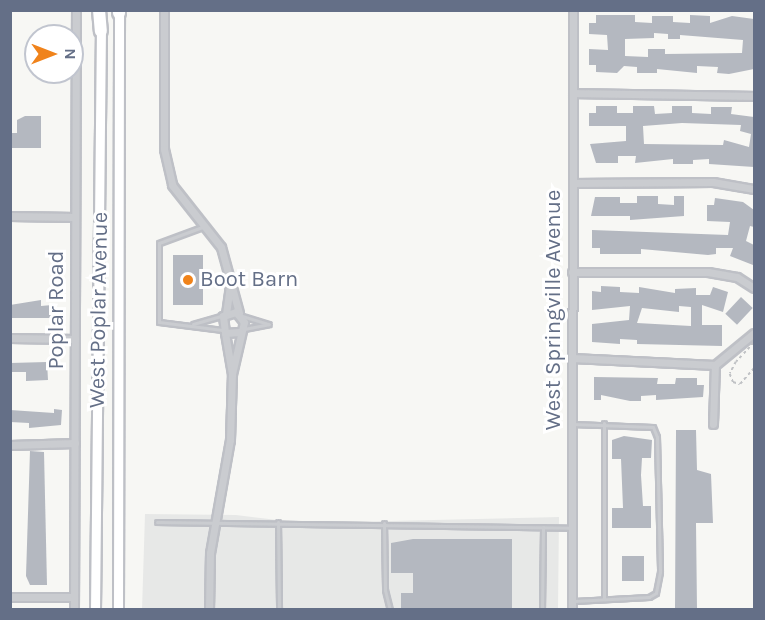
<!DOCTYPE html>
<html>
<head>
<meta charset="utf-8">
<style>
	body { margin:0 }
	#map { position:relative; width:765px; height:620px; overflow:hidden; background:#f7f7f4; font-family:Karla,sans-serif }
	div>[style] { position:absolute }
	.built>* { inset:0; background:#e7e8e7 }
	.building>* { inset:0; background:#b4b8c0; transform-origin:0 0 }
	.path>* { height:1.5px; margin-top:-0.75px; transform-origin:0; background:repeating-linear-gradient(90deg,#c0c2c5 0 3px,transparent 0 6px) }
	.roads { filter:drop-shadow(2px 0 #bec0c6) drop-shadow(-2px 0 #bec0c6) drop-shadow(0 2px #bec0c6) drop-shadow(0 -2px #bec0c6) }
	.service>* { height:3px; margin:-1.5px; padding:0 1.5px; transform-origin:1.5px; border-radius:1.5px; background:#caccd0 }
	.minor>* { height:7px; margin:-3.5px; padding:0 3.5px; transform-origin:3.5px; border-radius:3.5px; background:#caccd0 }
	.secondary>* { height:9px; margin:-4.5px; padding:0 4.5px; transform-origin:4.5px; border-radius:4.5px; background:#fff }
	.motorway>* { height:12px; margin:-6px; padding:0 6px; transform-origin:6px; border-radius:6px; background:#fff }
	.dots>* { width:16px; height:16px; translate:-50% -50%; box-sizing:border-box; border:3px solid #fff; border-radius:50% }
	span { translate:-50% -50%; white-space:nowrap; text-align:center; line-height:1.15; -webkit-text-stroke:6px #fff; paint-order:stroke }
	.poi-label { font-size:22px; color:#646f87 }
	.left { translate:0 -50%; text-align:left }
	.street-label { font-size:22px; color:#646f87 }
	.frame { position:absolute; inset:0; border:12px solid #646f87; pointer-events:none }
	.north { position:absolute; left:24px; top:24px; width:60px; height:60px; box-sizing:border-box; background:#fff; border:2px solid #c1c5cf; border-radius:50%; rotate:90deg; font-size:16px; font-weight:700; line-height:24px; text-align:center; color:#646f87 }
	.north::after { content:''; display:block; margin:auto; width:21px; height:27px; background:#f0831b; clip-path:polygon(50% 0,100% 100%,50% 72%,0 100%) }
</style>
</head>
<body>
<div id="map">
	<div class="built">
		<i style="clip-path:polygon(145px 514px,236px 515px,303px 523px,559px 517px,558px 609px,142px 610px)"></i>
	</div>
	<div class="building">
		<i style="clip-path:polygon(evenodd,596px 15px,635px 15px,635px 22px,652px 23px,652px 16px,673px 16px,673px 22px,690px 23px,690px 15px,710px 16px,710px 23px,732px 16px,754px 19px,754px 69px,729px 74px,717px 73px,718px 67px,697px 66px,697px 73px,657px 69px,657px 73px,637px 73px,637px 67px,624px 66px,617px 73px,596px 72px,596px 65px,589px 65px,589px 49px,608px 50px,607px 35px,589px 34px,589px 23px,596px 23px,596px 15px,654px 33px,668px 34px,668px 39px,680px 39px,680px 35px,743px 40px,742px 53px,665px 54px,665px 49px,648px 49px,648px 57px,625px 56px,625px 39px,654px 38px,654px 33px)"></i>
		<i style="clip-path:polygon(evenodd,596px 106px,617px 106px,617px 113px,633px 113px,633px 106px,654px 106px,655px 114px,672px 113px,672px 106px,692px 106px,692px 113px,711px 114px,711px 107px,732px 107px,731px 114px,754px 117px,754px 167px,709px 164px,709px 159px,693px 160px,693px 164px,673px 164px,673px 159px,635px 163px,636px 156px,618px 156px,618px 163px,596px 163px,590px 144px,626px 141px,626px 126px,589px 126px,589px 113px,596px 113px,596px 106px,682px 123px,741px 125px,740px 131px,751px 134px,749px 147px,724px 140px,723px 145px,644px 144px,643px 126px,682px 123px)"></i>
		<i style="clip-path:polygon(25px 116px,41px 116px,41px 148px,10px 148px,10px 133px,17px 133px,17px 120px)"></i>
		<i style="clip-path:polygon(637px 196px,658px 196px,658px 204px,674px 205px,674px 196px,684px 196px,684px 216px,630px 220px,630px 216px,591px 216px,595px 197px,620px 197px,620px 203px,637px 203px)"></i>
		<i style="clip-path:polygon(715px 198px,743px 202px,754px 210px,754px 227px,750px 226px,746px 241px,754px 245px,753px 265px,730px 256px,733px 248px,716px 248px,716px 254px,708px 255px,641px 249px,641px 254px,600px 254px,600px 248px,592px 248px,592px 230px,728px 235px,730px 222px,707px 221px,707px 205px,714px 205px)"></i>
		<i style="left:173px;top:255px;width:30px;height:50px"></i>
		<i style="clip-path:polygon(evenodd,601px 286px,620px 287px,620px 292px,639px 293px,639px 287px,675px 293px,675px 289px,696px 288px,696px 295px,710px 295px,713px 287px,728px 292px,723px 312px,702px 305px,702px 325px,722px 325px,722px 346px,637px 344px,637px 340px,620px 339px,620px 344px,592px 342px,592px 324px,629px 320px,630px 306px,592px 310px,592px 291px,601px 292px,601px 286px,679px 306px,691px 307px,691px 326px,637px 323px,642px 308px,679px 312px,679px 306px)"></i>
		<i style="left:741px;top:297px;width:16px;height:23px;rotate:43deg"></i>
		<i style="clip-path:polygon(41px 300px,41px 306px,52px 305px,52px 318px,10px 318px,10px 305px)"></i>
		<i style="clip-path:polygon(47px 362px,48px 380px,26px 381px,26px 372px,10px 372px,10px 363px)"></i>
		<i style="clip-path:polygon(594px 377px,658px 378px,657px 384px,675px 384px,676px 378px,697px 378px,697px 385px,704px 385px,703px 397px,656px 400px,656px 395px,641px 396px,641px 401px,630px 401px,601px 395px,601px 400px,594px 400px)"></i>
		<i style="clip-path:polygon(54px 409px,62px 410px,61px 425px,29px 428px,29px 423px,10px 422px,10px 410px,54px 413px)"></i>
		<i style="clip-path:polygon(676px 430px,696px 430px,697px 470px,711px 474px,713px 523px,696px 523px,697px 609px,675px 609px)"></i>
		<i style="clip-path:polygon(624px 436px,652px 440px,651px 458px,642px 458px,641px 475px,643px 506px,651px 506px,651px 528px,612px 528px,612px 508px,623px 508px,621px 459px,612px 459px,612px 440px)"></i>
		<i style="clip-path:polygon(30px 451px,44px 452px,47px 585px,30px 585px,26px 576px)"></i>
		<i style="clip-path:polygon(413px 539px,512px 539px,512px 609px,401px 609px,401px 593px,413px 593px,413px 573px,391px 573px,391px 543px)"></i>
		<i style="left:622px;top:556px;width:22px;height:25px"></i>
	</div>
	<div class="path">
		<i style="left:754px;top:343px;width:26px;rotate:133deg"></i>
		<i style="left:736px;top:362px;width:13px;rotate:117deg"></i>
		<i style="left:730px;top:374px;width:9px;rotate:69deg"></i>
		<i style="left:733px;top:382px;width:7px;rotate:16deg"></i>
		<i style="left:740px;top:384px;width:21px;rotate:-49deg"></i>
	</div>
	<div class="roads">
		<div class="service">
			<i style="left:205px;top:226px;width:49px;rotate:159.7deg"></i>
			<i style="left:159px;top:243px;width:79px;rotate:90deg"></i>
			<i style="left:159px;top:322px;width:64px;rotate:7.1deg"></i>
			<i style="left:242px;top:316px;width:28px;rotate:17deg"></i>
			<i style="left:193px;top:324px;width:29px;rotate:-16deg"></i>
			<i style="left:244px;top:329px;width:25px;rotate:-11deg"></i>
			<i style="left:604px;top:423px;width:176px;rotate:90deg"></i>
			<i style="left:572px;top:424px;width:81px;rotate:2.1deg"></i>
			<i style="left:653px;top:427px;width:11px;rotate:68deg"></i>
			<i style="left:657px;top:437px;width:135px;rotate:88.7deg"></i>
			<i style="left:660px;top:572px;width:21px;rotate:101deg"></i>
			<i style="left:656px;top:593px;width:8px;rotate:150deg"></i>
			<i style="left:649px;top:597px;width:75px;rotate:176.9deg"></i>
			<i style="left:157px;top:522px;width:413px;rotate:0.8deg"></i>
			<i style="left:278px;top:522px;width:88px;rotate:89.3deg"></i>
			<i style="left:384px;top:523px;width:67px;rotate:89.1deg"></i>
			<i style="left:385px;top:590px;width:21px;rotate:76deg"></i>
			<i style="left:542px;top:610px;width:83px;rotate:-89.3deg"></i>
		</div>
		<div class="minor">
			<i style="left:164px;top:10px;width:139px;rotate:90deg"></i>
			<i style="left:164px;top:149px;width:37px;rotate:77deg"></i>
			<i style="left:172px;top:185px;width:79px;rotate:51.7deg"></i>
			<i style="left:221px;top:247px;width:68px;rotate:74.7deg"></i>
			<i style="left:573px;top:93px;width:181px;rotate:0.9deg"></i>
			<i style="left:573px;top:183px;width:140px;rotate:-0.4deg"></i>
			<i style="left:713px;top:182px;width:42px;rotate:9.7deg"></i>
			<i style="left:10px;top:216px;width:65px;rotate:0.9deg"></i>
			<i style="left:572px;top:272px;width:136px"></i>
			<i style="left:708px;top:272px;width:29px;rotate:10deg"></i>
			<i style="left:737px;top:277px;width:20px;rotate:33deg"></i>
			<i style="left:226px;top:314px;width:34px;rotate:-82deg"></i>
			<i style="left:225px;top:333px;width:42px;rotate:80.3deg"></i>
			<i style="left:10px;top:338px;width:65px;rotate:0.9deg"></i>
			<i style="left:572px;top:358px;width:143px;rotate:2.8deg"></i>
			<i style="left:713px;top:424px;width:59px;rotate:-88.1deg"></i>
			<i style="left:715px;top:365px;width:50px;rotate:-39.4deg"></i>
			<i style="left:10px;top:445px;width:65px;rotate:-1.8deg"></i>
			<i style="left:10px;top:597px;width:64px"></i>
			<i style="left:74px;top:610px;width:600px;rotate:-89.81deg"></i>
			<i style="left:209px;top:610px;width:57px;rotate:-89deg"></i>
			<i style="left:210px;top:553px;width:115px;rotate:-80deg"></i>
			<i style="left:230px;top:440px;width:66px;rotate:-88.3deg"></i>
			<i style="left:232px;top:374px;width:53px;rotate:-77deg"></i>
			<i style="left:244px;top:322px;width:13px;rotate:-129deg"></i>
			<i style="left:236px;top:312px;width:14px;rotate:163deg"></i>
			<i style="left:223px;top:316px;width:17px;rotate:83deg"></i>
			<i style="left:225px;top:333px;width:14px;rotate:-4deg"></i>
			<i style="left:572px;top:610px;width:600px;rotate:-89.9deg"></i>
		</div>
		<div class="secondary">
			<i style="left:95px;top:610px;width:585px;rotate:-89.41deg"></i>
			<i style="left:118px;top:610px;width:600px;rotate:-89.9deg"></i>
		</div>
		<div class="motorway">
			<i style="left:99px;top:10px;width:21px;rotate:85deg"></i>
			<i style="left:119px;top:13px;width:3px;rotate:-90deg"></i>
		</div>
	</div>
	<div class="dots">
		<i style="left:188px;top:280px;background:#f0831b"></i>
	</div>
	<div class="poi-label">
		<span class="left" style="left:200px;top:280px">Boot Barn</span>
	</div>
	<div class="street-label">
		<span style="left:57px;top:310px;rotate:-90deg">Poplar Road</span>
		<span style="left:99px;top:310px;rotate:-89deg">West Poplar Avenue</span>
		<span style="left:554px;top:310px;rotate:-90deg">West Springville Avenue</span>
	</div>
	<div class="frame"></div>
	<div class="north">N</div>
</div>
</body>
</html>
